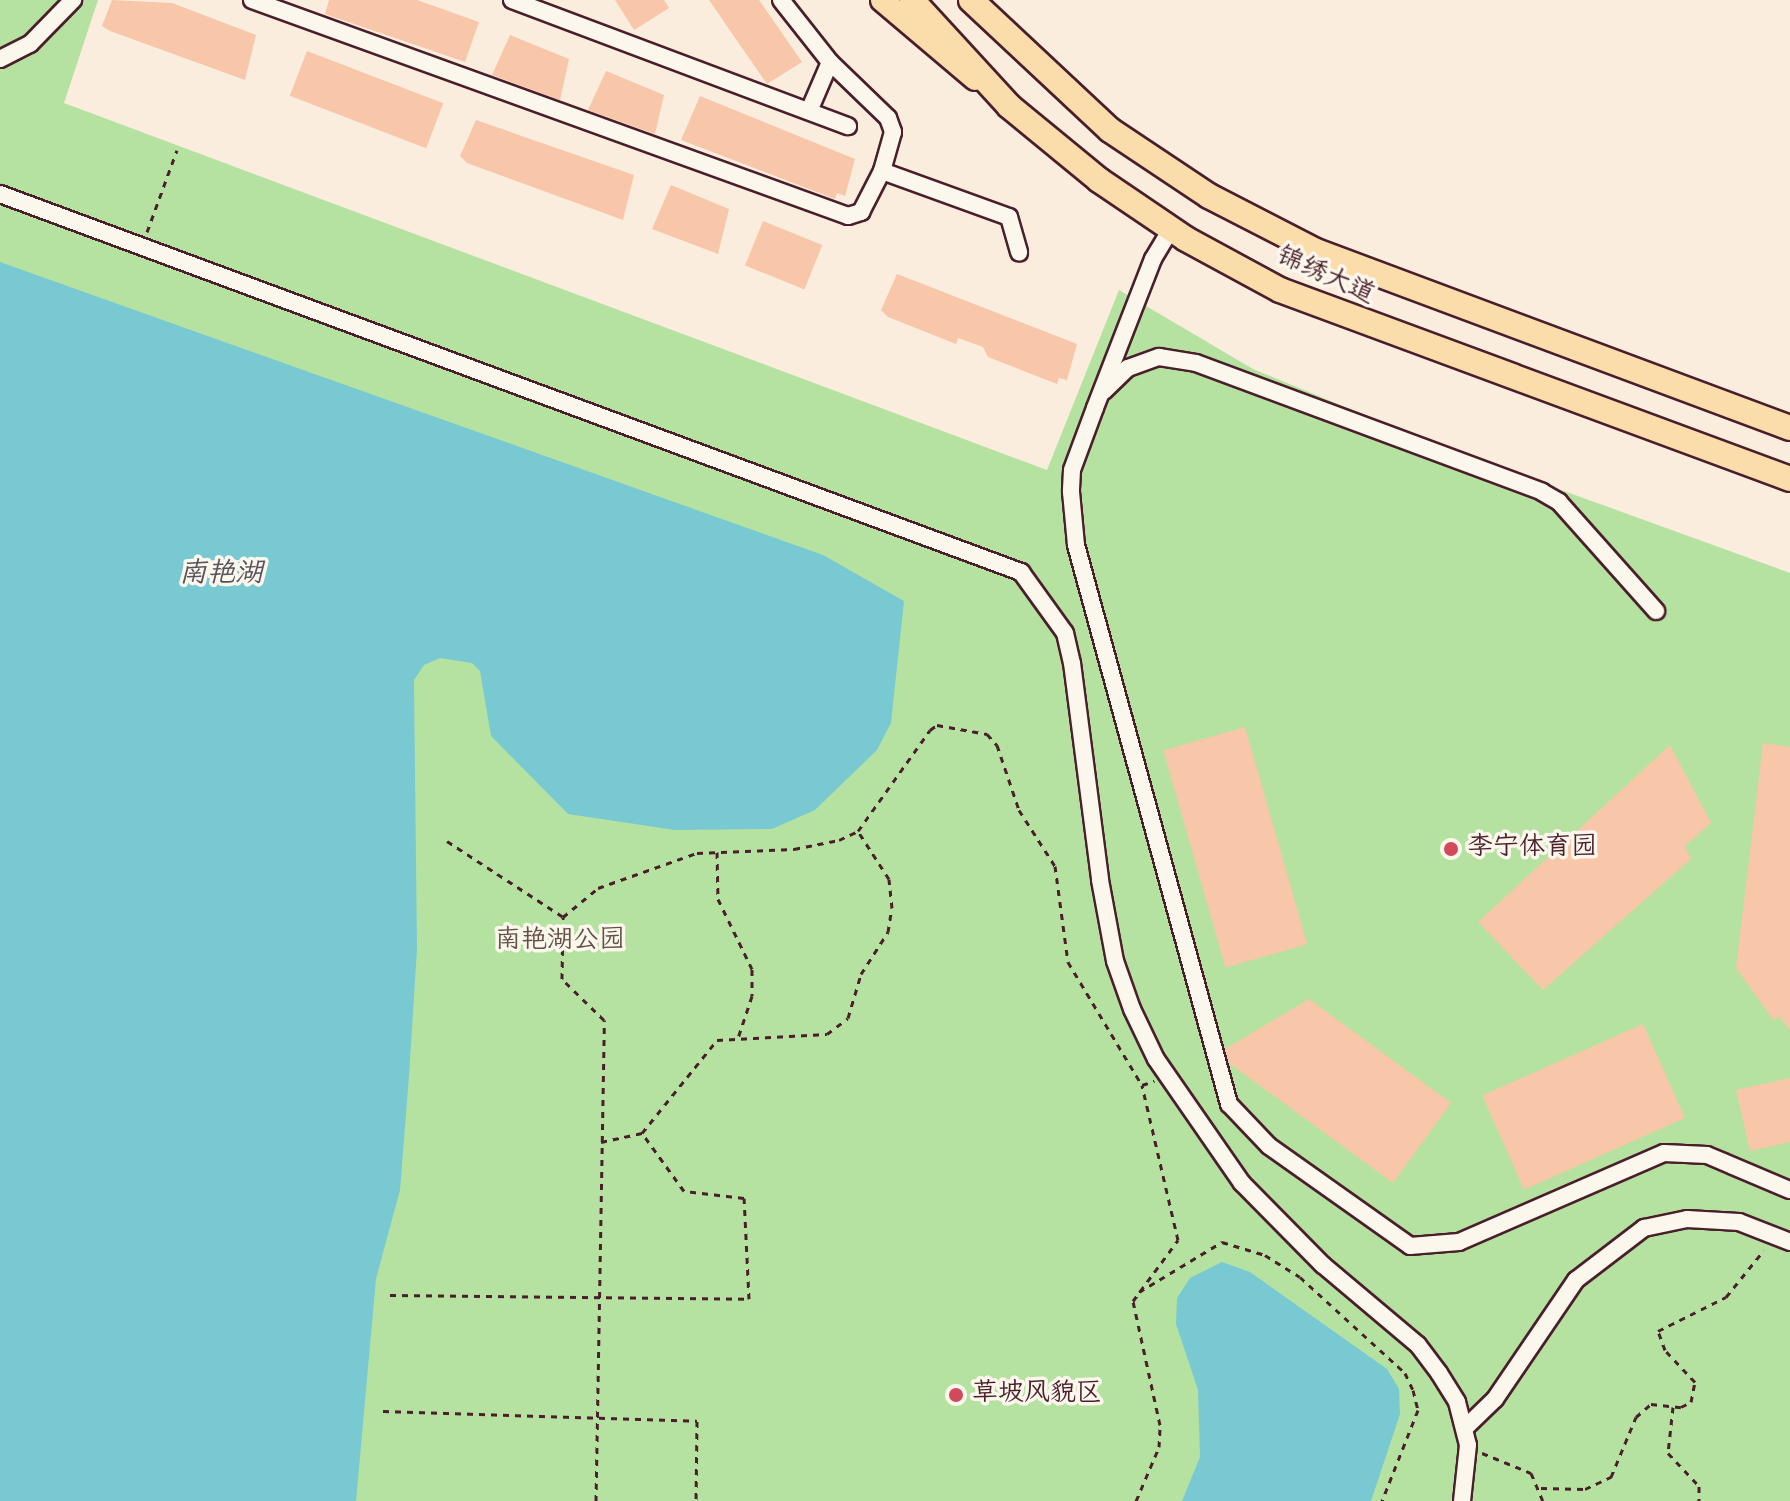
<!DOCTYPE html>
<html>
<head>
<meta charset="utf-8">
<style>
	body { margin:0 }
	#map { position:relative; width:1790px; height:1501px; overflow:hidden; background:#faedde; font-family:Dekko,"LXGW WenKai TC",sans-serif }
	div>[style] { position:absolute }
	.green>* { inset:0; background:#b5e2a0 }
	.water>* { inset:0; background:#79c9d2 }
	.building>* { inset:0; background:#f8c6a8; transform-origin:0 0 }
	.path>* { height:3px; margin-top:-1.5px; transform-origin:0; background:repeating-linear-gradient(90deg,#4a1f2b 0 6px,transparent 0 12px) }
	.roads { filter:drop-shadow(2px 0 #4a1f2b) drop-shadow(-2px 0 #4a1f2b) drop-shadow(0 2px #4a1f2b) drop-shadow(0 -2px #4a1f2b) }
	.minor>* { height:16px; margin:-8px; padding:0 8px; transform-origin:8px; border-radius:8px; background:#fbf7ec }
	.major>* { height:22px; margin:-11px; padding:0 11px; transform-origin:11px; border-radius:11px; background:#fbddab }
	.highway>* { height:24px; margin:-12px; padding:0 12px; transform-origin:12px; border-radius:12px; background:#fbddab }
	.dots>* { width:22px; height:22px; translate:-50% -50%; box-sizing:border-box; border:4px solid #fbf7ec; border-radius:50% }
	span { translate:-50% -50%; white-space:nowrap; text-align:center; line-height:1.15; -webkit-text-stroke:7px #fbf7ec; paint-order:stroke }
	.street-label { font-size:26px; color:#4a1f2b }
	.poi-label { font-size:26px; color:#4a1f2b }
	.left { translate:0 -50%; text-align:left }
	.park-label { font-size:26px; color:#655048 }
	.water-label { font-size:28px; color:#58525d; font-style:italic }
</style>
</head>
<body>
<div id="map">
	<div class="green">
		<i style="clip-path:polygon(0 0,98px 0,64px 103px,1047px 470px,1119px 290px,1253px 369px,1443px 447px,1790px 573px,1790px 1501px,0 1501px)"></i>
	</div>
	<div class="water">
		<i style="clip-path:polygon(0 262px,823px 555px,904px 601px,891px 723px,877px 750px,815px 810px,772px 829px,675px 830px,568px 814px,491px 736px,480px 671px,472px 663px,440px 658px,424px 665px,414px 680px,417px 949px,409px 1076px,400px 1190px,376px 1279px,356px 1501px,0 1501px)"></i>
		<i style="clip-path:polygon(1222px 1262px,1250px 1272px,1387px 1369px,1399px 1389px,1400px 1414px,1371px 1501px,1182px 1501px,1200px 1457px,1198px 1390px,1176px 1324px,1177px 1298px,1190px 1278px)"></i>
	</div>
	<div class="building">
		<i style="clip-path:polygon(112px 0,172px 3px,256px 35px,245px 80px,110px 31px,102px 26px)"></i>
		<i style="clip-path:polygon(329px 0,417px 0,479px 22px,465px 62px,325px 14px)"></i>
		<i style="clip-path:polygon(615px 0,664px 0,669px 8px,634px 30px)"></i>
		<i style="clip-path:polygon(709px 0,759px 0,802px 62px,767px 84px)"></i>
		<i style="clip-path:polygon(510px 35px,569px 59px,560px 100px,492px 75px)"></i>
		<i style="left:307px;top:51px;width:146px;height:48px;rotate:21deg"></i>
		<i style="clip-path:polygon(606px 71px,664px 95px,655px 134px,588px 110px)"></i>
		<i style="clip-path:polygon(700px 96px,855px 159px,845px 196px,837px 193px,835px 199px,681px 140px)"></i>
		<i style="clip-path:polygon(476px 120px,634px 175px,623px 220px,467px 163px,460px 156px)"></i>
		<i style="clip-path:polygon(671px 185px,729px 209px,718px 254px,652px 229px)"></i>
		<i style="left:763px;top:221px;width:64px;height:48px;rotate:22deg"></i>
		<i style="clip-path:polygon(897px 274px,1077px 344px,1067px 380px,1059px 378px,1057px 384px,988px 357px,983px 347px,958px 338px,956px 344px,888px 317px,881px 310px)"></i>
		<i style="left:1245px;top:727px;width:226px;height:85px;rotate:74deg"></i>
		<i style="clip-path:polygon(1763px 743px,1790px 747px,1790px 1031px,1779px 1016px,1774px 1021px,1736px 968px)"></i>
		<i style="clip-path:polygon(1670px 745px,1711px 823px,1685px 846px,1691px 859px,1543px 990px,1478px 922px)"></i>
		<i style="clip-path:polygon(1309px 999px,1451px 1103px,1393px 1183px,1229px 1063px,1225px 1049px)"></i>
		<i style="left:1643px;top:1024px;width:103px;height:176px;rotate:66deg"></i>
		<i style="clip-path:polygon(1790px 1078px,1790px 1142px,1750px 1151px,1736px 1090px)"></i>
	</div>
	<div class="path">
		<i style="left:147px;top:232px;width:87px;rotate:-69.9deg"></i>
		<i style="left:447px;top:841px;width:139px;rotate:33.2deg"></i>
		<i style="left:717px;top:852px;width:47px;rotate:88.8deg"></i>
		<i style="left:718px;top:899px;width:78px;rotate:64.1deg"></i>
		<i style="left:752px;top:969px;width:27px;rotate:90deg"></i>
		<i style="left:752px;top:996px;width:44px;rotate:108.4deg"></i>
		<i style="left:601px;top:1142px;width:42px;rotate:-12.4deg"></i>
		<i style="left:642px;top:1133px;width:119px;rotate:-51.1deg"></i>
		<i style="left:717px;top:1040px;width:110px;rotate:-3.1deg"></i>
		<i style="left:827px;top:1034px;width:26px;rotate:-37deg"></i>
		<i style="left:848px;top:1018px;width:46px;rotate:-73.5deg"></i>
		<i style="left:861px;top:974px;width:50px;rotate:-57.3deg"></i>
		<i style="left:888px;top:932px;width:24px;rotate:-81deg"></i>
		<i style="left:892px;top:908px;width:29px;rotate:-96deg"></i>
		<i style="left:889px;top:879px;width:57px;rotate:-122.9deg"></i>
		<i style="left:1139px;top:1292px;width:97px;rotate:-31.1deg"></i>
		<i style="left:1222px;top:1242px;width:45px;rotate:16.8deg"></i>
		<i style="left:1265px;top:1255px;width:41px;rotate:32.2deg"></i>
		<i style="left:1300px;top:1277px;width:142px;rotate:42.4deg"></i>
		<i style="left:1405px;top:1373px;width:19px;rotate:65deg"></i>
		<i style="left:1413px;top:1390px;width:21px;rotate:76deg"></i>
		<i style="left:1418px;top:1410px;width:98px;rotate:111.6deg"></i>
		<i style="left:390px;top:1295px;width:359px;rotate:0.6deg"></i>
		<i style="left:749px;top:1299px;width:101px;rotate:-92.8deg"></i>
		<i style="left:744px;top:1198px;width:60px;rotate:-173.3deg"></i>
		<i style="left:684px;top:1191px;width:72px;rotate:-125.9deg"></i>
		<i style="left:1673px;top:1407px;width:46px;rotate:96.2deg"></i>
		<i style="left:1668px;top:1453px;width:45px;rotate:46.8deg"></i>
		<i style="left:1699px;top:1486px;width:15px;rotate:90deg"></i>
		<i style="left:383px;top:1411px;width:314px;rotate:1.8deg"></i>
		<i style="left:697px;top:1421px;width:80px;rotate:90.7deg"></i>
		<i style="left:1482px;top:1453px;width:53px;rotate:22.2deg"></i>
		<i style="left:1531px;top:1473px;width:30px;rotate:67deg"></i>
		<i style="left:1541px;top:1488px;width:44px;rotate:1.3deg"></i>
		<i style="left:1585px;top:1489px;width:29px;rotate:-25deg"></i>
		<i style="left:1611px;top:1477px;width:65px;rotate:-67.4deg"></i>
		<i style="left:1636px;top:1417px;width:20px;rotate:-41deg"></i>
		<i style="left:1651px;top:1404px;width:30px;rotate:6deg"></i>
		<i style="left:1681px;top:1407px;width:11px;rotate:-27deg"></i>
		<i style="left:1691px;top:1402px;width:20px;rotate:-79deg"></i>
		<i style="left:1695px;top:1382px;width:44px;rotate:-133.2deg"></i>
		<i style="left:1665px;top:1350px;width:20px;rotate:-110deg"></i>
		<i style="left:1658px;top:1331px;width:76px;rotate:-26.6deg"></i>
		<i style="left:1726px;top:1297px;width:60px;rotate:-51deg"></i>
		<i style="left:596px;top:1501px;width:481px;rotate:-89deg"></i>
		<i style="left:604px;top:1020px;width:59px;rotate:-135.7deg"></i>
		<i style="left:562px;top:979px;width:62px;rotate:-89.1deg"></i>
		<i style="left:563px;top:917px;width:45px;rotate:-39.6deg"></i>
		<i style="left:598px;top:888px;width:105px;rotate:-19.5deg"></i>
		<i style="left:697px;top:853px;width:97px;rotate:-2.4deg"></i>
		<i style="left:794px;top:849px;width:46px;rotate:-11.3deg"></i>
		<i style="left:839px;top:840px;width:21px;rotate:-25deg"></i>
		<i style="left:858px;top:831px;width:124px;rotate:-54.5deg"></i>
		<i style="left:930px;top:730px;width:9px;rotate:-36deg"></i>
		<i style="left:937px;top:725px;width:51px;rotate:10.2deg"></i>
		<i style="left:987px;top:734px;width:15px;rotate:48deg"></i>
		<i style="left:997px;top:745px;width:69px;rotate:71.3deg"></i>
		<i style="left:1019px;top:810px;width:67px;rotate:57.3deg"></i>
		<i style="left:1055px;top:866px;width:97px;rotate:82.3deg"></i>
		<i style="left:1068px;top:962px;width:144px;rotate:59deg"></i>
		<i style="left:1136px;top:1501px;width:59px;rotate:-66.9deg"></i>
		<i style="left:1159px;top:1447px;width:22px;rotate:-87deg"></i>
		<i style="left:1160px;top:1425px;width:127px;rotate:-102.3deg"></i>
		<i style="left:1133px;top:1301px;width:76px;rotate:-53.6deg"></i>
		<i style="left:1178px;top:1240px;width:159px;rotate:-103.1deg"></i>
		<i style="left:1142px;top:1085px;width:13px;rotate:-18deg"></i>
	</div>
	<div class="roads">
		<div class="minor">
			<i style="left:252px;top:0;width:634px;rotate:19.92deg"></i>
			<i style="left:848px;top:216px;width:14px;rotate:-17deg"></i>
			<i style="left:861px;top:212px;width:46px;rotate:-62.9deg"></i>
			<i style="left:882px;top:171px;width:135px;rotate:19.9deg"></i>
			<i style="left:1009px;top:217px;width:37px;rotate:74deg"></i>
			<i style="left:512px;top:0;width:359px;rotate:20.6deg"></i>
			<i style="left:781px;top:0;width:79px;rotate:51.7deg"></i>
			<i style="left:830px;top:62px;width:81px;rotate:44deg"></i>
			<i style="left:888px;top:118px;width:15px;rotate:70deg"></i>
			<i style="left:893px;top:132px;width:41px;rotate:105.8deg"></i>
			<i style="left:0;top:59px;width:34px;rotate:-27deg"></i>
			<i style="left:30px;top:44px;width:62px;rotate:-45.7deg"></i>
			<i style="left:809px;top:111px;width:53px;rotate:-66.8deg"></i>
			<i style="left:0;top:194px;width:1089px;rotate:20.32deg"></i>
			<i style="left:1021px;top:572px;width:75px;rotate:54.2deg"></i>
			<i style="left:1065px;top:633px;width:31px;rotate:77deg"></i>
			<i style="left:1072px;top:663px;width:219px;rotate:82.6deg"></i>
			<i style="left:1100px;top:880px;width:82px;rotate:79.5deg"></i>
			<i style="left:1115px;top:961px;width:51px;rotate:70.5deg"></i>
			<i style="left:1132px;top:1009px;width:55px;rotate:64.4deg"></i>
			<i style="left:1156px;top:1059px;width:151px;rotate:55.3deg"></i>
			<i style="left:1242px;top:1183px;width:115px;rotate:45.4deg"></i>
			<i style="left:1323px;top:1265px;width:124px;rotate:40.1deg"></i>
			<i style="left:1418px;top:1345px;width:35px;rotate:53deg"></i>
			<i style="left:1439px;top:1373px;width:34px;rotate:58deg"></i>
			<i style="left:1457px;top:1402px;width:44px;rotate:75.7deg"></i>
			<i style="left:1468px;top:1445px;width:56px;rotate:96.1deg"></i>
			<i style="left:1171px;top:229px;width:35px;rotate:121deg"></i>
			<i style="left:1153px;top:259px;width:160px;rotate:111.3deg"></i>
			<i style="left:1095px;top:408px;width:66px;rotate:110.4deg"></i>
			<i style="left:1072px;top:470px;width:22px;rotate:93deg"></i>
			<i style="left:1071px;top:492px;width:53px;rotate:84.6deg"></i>
			<i style="left:1076px;top:545px;width:580px;rotate:74.69deg"></i>
			<i style="left:1229px;top:1104px;width:58px;rotate:46.4deg"></i>
			<i style="left:1269px;top:1146px;width:173px;rotate:35.3deg"></i>
			<i style="left:1410px;top:1246px;width:49px;rotate:-4.7deg"></i>
			<i style="left:1459px;top:1242px;width:223px;rotate:-23.5deg"></i>
			<i style="left:1664px;top:1153px;width:43px;rotate:2.7deg"></i>
			<i style="left:1707px;top:1155px;width:90px;rotate:22.9deg"></i>
			<i style="left:1104px;top:391px;width:33px;rotate:-44deg"></i>
			<i style="left:1128px;top:368px;width:33px;rotate:-20deg"></i>
			<i style="left:1159px;top:357px;width:37px;rotate:9deg"></i>
			<i style="left:1196px;top:363px;width:369px;rotate:20.4deg"></i>
			<i style="left:1542px;top:492px;width:20px;rotate:30deg"></i>
			<i style="left:1559px;top:502px;width:146px;rotate:48.3deg"></i>
			<i style="left:1465px;top:1428px;width:42px;rotate:-44deg"></i>
			<i style="left:1495px;top:1399px;width:144px;rotate:-55.8deg"></i>
			<i style="left:1576px;top:1280px;width:86px;rotate:-37.4deg"></i>
			<i style="left:1644px;top:1228px;width:44px;rotate:-11.8deg"></i>
			<i style="left:1687px;top:1219px;width:52px;rotate:3.3deg"></i>
			<i style="left:1739px;top:1222px;width:55px;rotate:21.4deg"></i>
		</div>
		<div class="major">
			<i style="left:882px;top:0;width:122px;rotate:40.3deg"></i>
		</div>
		<div class="highway">
			<i style="left:912px;top:0;width:144px;rotate:47.5deg"></i>
			<i style="left:1009px;top:106px;width:117px;rotate:39.4deg"></i>
			<i style="left:1099px;top:180px;width:105px;rotate:34.1deg"></i>
			<i style="left:1186px;top:239px;width:107px;rotate:28.5deg"></i>
			<i style="left:1280px;top:290px;width:544px;rotate:20.33deg"></i>
			<i style="left:971px;top:0;width:190px;rotate:43.1deg"></i>
			<i style="left:1110px;top:130px;width:119px;rotate:33.7deg"></i>
			<i style="left:1209px;top:196px;width:120px;rotate:27.2deg"></i>
			<i style="left:1316px;top:251px;width:506px;rotate:20.48deg"></i>
		</div>
	</div>
	<div class="dots">
		<i style="left:1451px;top:849px;background:#d1495b"></i>
		<i style="left:956px;top:1395px;background:#d1495b"></i>
	</div>
	<div class="street-label">
		<span style="left:1325px;top:277px;rotate:24deg">锦绣大道</span>
	</div>
	<div class="poi-label">
		<span class="left" style="left:1467px;top:849px">李宁体育园</span>
		<span class="left" style="left:972px;top:1395px">草坡风貌区</span>
	</div>
	<div class="park-label">
		<span style="left:560px;top:942px">南艳湖公园</span>
	</div>
	<div class="water-label">
		<span style="left:221px;top:576px">南艳湖</span>
	</div>
</div>
</body>
</html>
